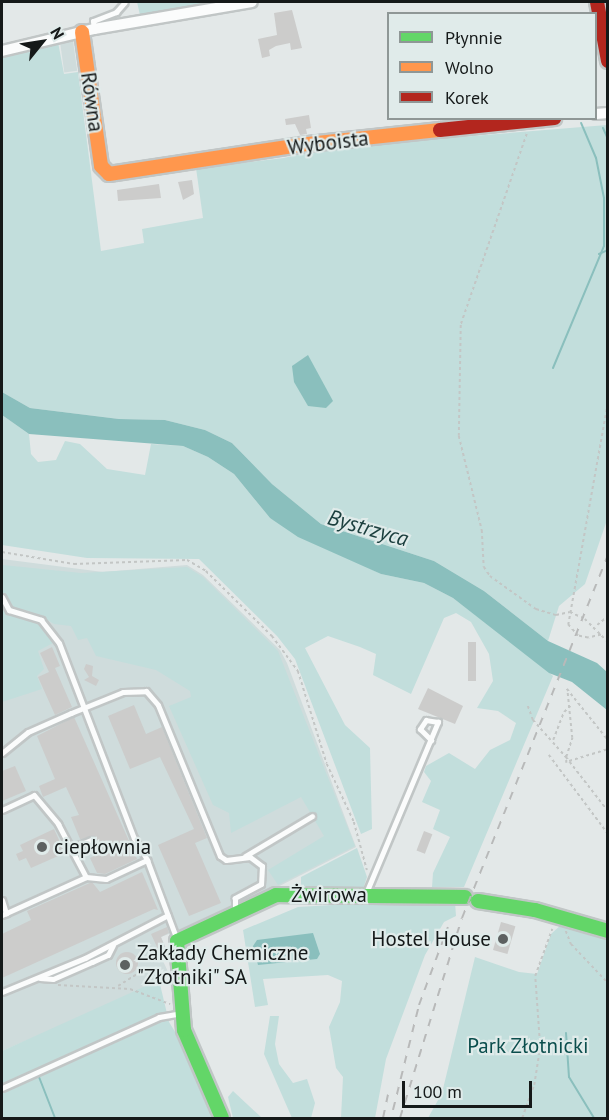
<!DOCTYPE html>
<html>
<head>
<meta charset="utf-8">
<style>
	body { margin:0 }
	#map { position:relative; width:609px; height:1120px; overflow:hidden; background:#e3e8e8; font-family:"PT Sans",sans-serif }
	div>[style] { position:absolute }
	.built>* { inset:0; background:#cfdcdc; transform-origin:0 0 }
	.green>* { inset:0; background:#c2dedc }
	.water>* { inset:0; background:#8abfbd }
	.stream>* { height:2px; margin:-1px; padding:0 1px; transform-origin:1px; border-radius:1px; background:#8abfbd }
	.building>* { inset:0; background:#cccccb; transform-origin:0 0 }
	.round { border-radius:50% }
	.path>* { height:1.5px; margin-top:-0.75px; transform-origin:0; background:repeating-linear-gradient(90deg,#c3c6c5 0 3px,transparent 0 6px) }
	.roads { filter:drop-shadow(2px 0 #c1c6c6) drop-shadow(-2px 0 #c1c6c6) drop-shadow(0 2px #c1c6c6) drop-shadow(0 -2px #c1c6c6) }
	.lane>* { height:5px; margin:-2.5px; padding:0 2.5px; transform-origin:2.5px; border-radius:2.5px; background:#fbfcfc }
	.street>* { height:10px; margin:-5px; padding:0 5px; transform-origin:5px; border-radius:5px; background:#fbfcfc }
	.fast>* { height:14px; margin:-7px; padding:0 7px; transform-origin:7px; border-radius:7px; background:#63d668 }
	.slow>* { height:14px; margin:-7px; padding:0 7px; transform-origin:7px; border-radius:7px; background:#ff974d }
	.jam>* { height:14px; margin:-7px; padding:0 7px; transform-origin:7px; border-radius:7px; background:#b3261e }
	.rail>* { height:2px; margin-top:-1px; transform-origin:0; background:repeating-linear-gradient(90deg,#b8b9b9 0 8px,transparent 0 16px) }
	.dots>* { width:16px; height:16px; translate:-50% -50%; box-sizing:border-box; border:3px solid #e0ebea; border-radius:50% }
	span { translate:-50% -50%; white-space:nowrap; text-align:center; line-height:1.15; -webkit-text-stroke:4.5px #e0ebea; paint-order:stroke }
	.street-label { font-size:21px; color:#151919 }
	.poi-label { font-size:21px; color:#151919 }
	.left { translate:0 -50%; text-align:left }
	.right { translate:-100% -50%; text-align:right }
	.park-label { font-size:21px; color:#0b4e4d }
	.water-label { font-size:22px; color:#1a3e3d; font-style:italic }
	.frame { position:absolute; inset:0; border:3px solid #151919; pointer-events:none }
	.legend { position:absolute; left:387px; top:12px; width:210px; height:108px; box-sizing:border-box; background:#e0ebea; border:2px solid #8f9796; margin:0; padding:8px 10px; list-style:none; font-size:18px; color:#151919 }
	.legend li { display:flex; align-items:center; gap:12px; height:30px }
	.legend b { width:30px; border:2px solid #8f9796 }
	.north { position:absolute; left:12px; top:12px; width:60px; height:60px; -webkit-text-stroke:4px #e0ebea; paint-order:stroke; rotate:60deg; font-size:16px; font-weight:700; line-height:24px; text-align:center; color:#151919 }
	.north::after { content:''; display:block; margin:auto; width:21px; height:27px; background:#151919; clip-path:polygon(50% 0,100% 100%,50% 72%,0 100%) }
	.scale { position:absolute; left:402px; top:1081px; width:130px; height:27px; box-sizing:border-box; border:3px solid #151919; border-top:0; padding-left:8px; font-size:18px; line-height:21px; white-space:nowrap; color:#151919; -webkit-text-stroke:4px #e0ebea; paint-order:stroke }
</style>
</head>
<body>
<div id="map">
	<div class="built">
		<i style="left:73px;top:41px;width:30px;height:13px;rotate:82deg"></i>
		<i style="clip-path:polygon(2px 559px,103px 572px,187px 565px,203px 575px,280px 650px,287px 663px,356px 847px,240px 906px,161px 937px,170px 957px,163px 961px,169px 974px,148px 988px,2px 1051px)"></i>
	</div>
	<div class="green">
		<i style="clip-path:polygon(137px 2px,217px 2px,140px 15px)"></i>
		<i style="clip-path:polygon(58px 42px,64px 74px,78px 72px,101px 251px,144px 243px,142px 229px,203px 218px,196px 168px,284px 158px,325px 148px,607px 125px,607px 520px,585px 584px,559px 606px,548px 641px,484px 591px,434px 561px,321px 524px,272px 484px,232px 443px,205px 430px,165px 420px,119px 419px,30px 408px,2px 392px,2px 56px)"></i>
		<i style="clip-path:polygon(2px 415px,29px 434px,31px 454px,38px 462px,56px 460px,65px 441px,80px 444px,107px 469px,145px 475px,151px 444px,183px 446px,208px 457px,234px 474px,270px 518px,381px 574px,424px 583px,453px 598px,546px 669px,553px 676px,464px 887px,432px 887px,433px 873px,450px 837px,433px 829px,440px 810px,422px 802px,431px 781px,424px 772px,426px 766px,449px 753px,475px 769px,490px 750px,510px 740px,516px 723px,498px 711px,477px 708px,493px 681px,489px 654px,471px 622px,456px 613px,444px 618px,411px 694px,373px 675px,376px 654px,360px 647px,328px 636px,305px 648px,345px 725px,370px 748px,372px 829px,361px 834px,295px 659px,277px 636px,199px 559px,87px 558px,2px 545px)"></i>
		<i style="clip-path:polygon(3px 565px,81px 573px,187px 567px,203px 577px,278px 651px,355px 846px,278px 885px,268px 870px,324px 836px,301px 797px,231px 833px,229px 813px,213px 805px,169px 706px,191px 697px,190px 691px,156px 670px,96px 656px,87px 638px,78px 640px,71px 626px,54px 624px,38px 614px,10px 608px,2px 593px)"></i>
		<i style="clip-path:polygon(2px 603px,7px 612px,36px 619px,53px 643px,38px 651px,44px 669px,37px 676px,42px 689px,2px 702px)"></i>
		<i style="clip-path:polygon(357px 848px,367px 877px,363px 889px,301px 890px,301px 877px)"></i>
		<i style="clip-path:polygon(418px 900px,455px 902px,456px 916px,444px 922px,425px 955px,386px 1059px,375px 1118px,341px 1118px,343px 1077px,336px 1068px,329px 1027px,340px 1002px,342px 981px,328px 975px,263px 979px,268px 1005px,255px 1007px,243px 930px,298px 907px)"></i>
		<i style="clip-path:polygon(562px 924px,607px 935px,607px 1118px,428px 1118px,442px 1093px,475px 957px,519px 972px,537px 974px,551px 934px)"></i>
		<i style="clip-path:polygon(159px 980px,169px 1022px,185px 1048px,213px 1118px,2px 1118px,2px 1051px)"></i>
		<i style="clip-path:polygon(270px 1016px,279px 1016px,275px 1044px,279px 1064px,293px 1083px,307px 1079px,315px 1103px,311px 1118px,292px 1118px,264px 1054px)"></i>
		<i style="clip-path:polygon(233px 1091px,262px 1118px,233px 1118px,228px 1097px)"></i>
	</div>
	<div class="water">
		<i style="clip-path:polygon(308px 355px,333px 401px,326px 408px,308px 406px,294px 382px,292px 366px)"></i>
		<i style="clip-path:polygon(2px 392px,30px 408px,119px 419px,165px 420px,205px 430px,232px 443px,272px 484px,321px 524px,434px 561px,484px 591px,548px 641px,597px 663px,607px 672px,607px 710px,572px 682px,549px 673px,453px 598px,424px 583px,381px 574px,298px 537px,270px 518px,234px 474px,208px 457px,183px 446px,29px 434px,2px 415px)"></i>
		<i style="clip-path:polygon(313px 933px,320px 954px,317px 959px,258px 965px,253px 946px,257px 940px)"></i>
	</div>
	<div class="stream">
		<i style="left:603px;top:128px;width:12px;rotate:66deg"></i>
		<i style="left:599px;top:254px;width:10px;rotate:-24deg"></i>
		<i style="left:553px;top:368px;width:132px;rotate:-67.3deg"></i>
		<i style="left:604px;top:246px;width:48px;rotate:-90deg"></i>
		<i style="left:604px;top:198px;width:41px;rotate:-101.3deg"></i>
		<i style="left:596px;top:158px;width:38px;rotate:-113deg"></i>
		<i style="left:566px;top:1033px;width:44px;rotate:86.1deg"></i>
		<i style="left:569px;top:1077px;width:48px;rotate:58.6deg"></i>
		<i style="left:39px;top:1077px;width:44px;rotate:68.7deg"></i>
	</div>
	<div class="building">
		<i style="clip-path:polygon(292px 10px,302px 48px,291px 50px,290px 43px,276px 46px,269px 50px,270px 56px,262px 58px,258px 39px,277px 35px,274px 13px)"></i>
		<i style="clip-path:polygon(309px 115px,311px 128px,306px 129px,307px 134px,300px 135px,295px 124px,286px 125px,285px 119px)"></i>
		<i style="clip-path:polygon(192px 180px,194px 194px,183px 200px,178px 182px)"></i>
		<i style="clip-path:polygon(159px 184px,161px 198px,118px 201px,117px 190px)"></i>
		<i style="left:468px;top:642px;width:8px;height:39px"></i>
		<i style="clip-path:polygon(52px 647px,60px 666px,55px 668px,72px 707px,55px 715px,38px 677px,49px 672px,40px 653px)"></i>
		<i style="clip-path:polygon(86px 664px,93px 666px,92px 676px,99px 680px,96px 686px,84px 680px,89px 677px,84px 669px)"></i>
		<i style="clip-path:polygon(428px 688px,463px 706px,455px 724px,418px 709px)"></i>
		<i style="clip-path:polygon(134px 705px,146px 734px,162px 727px,207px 838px,195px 843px,221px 903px,189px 916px,158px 845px,194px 829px,160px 757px,130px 769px,108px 716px)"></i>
		<i style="clip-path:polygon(74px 717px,137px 859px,105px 874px,97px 873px,90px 858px,94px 856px,89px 846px,95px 838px,80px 839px,71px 817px,79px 815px,66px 787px,43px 797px,39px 786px,55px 779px,37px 736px)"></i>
		<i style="clip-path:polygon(15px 766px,26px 791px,2px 801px,2px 771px)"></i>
		<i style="clip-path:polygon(54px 829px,65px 853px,31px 868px,26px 858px,19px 861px,16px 854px,23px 851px,20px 845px)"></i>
		<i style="left:424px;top:831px;width:9px;height:21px;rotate:21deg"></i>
		<i style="clip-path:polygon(142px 872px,158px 910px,154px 909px,2px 978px,2px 934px,31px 920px,27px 911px,92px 882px,100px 892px)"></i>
		<i style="left:501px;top:922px;width:15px;height:29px;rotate:16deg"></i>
		<i style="clip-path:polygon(167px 927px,169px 933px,161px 937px,169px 958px,163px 960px,151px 934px)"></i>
		<i class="round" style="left:116px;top:952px;width:22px;height:22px"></i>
	</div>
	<div class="path">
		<i style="left:527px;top:134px;width:202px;rotate:109.1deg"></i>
		<i style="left:461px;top:325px;width:111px;rotate:91deg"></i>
		<i style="left:459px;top:436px;width:97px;rotate:76.3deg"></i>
		<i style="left:482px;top:530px;width:37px;rotate:87deg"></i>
		<i style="left:484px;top:567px;width:11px;rotate:56deg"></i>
		<i style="left:490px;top:576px;width:57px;rotate:35.7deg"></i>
		<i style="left:536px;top:609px;width:21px;rotate:17deg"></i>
		<i style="left:556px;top:615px;width:14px;rotate:-12deg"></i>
		<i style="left:570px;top:612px;width:17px;rotate:25deg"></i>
		<i style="left:585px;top:619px;width:33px;rotate:45deg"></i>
		<i style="left:2px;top:552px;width:73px;rotate:9.5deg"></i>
		<i style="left:74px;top:564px;width:113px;rotate:-2deg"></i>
		<i style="left:187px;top:560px;width:22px;rotate:30deg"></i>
		<i style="left:206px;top:571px;width:93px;rotate:44.6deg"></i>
		<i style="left:272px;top:636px;width:44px;rotate:53.4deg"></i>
		<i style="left:298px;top:671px;width:97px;rotate:72.7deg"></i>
		<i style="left:327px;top:764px;width:64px;rotate:65deg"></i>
		<i style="left:354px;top:822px;width:50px;rotate:74.8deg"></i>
		<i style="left:597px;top:625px;width:14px;rotate:-39deg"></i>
		<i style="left:601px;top:635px;width:13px;rotate:167deg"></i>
		<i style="left:588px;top:638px;width:10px;rotate:-169deg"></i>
		<i style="left:578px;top:636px;width:15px;rotate:-132deg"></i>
		<i style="left:568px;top:625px;width:228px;rotate:-79.9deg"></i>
		<i style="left:528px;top:706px;width:15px;rotate:70deg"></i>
		<i style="left:533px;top:720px;width:50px;rotate:48.3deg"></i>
		<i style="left:566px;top:757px;width:20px;rotate:-72deg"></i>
		<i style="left:572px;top:738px;width:49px;rotate:-95.8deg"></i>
		<i style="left:567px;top:689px;width:65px;rotate:51.2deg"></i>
		<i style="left:553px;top:740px;width:30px;rotate:-69deg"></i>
		<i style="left:564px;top:712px;width:10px;rotate:-45deg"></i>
		<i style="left:549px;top:755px;width:99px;rotate:53.2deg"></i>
		<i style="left:569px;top:761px;width:41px;rotate:-17.1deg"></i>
		<i style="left:566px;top:763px;width:6px;rotate:-90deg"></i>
		<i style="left:566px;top:757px;width:68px;rotate:52.1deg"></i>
		<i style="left:566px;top:931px;width:14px;rotate:69deg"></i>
		<i style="left:571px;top:944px;width:54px;rotate:46.5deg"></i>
		<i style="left:58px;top:985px;width:72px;rotate:3.2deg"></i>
		<i style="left:130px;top:989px;width:43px;rotate:20.6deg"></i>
		<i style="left:118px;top:986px;width:25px;rotate:-32deg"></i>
		<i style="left:522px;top:1118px;width:35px;rotate:-70deg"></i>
		<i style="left:534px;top:1085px;width:37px;rotate:-81deg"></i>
		<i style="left:540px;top:1048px;width:72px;rotate:-94deg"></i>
		<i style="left:535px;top:976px;width:50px;rotate:-70.1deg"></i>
	</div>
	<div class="roads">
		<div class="lane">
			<i style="left:94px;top:29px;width:8px;rotate:-97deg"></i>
			<i style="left:93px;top:21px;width:25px;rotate:-21deg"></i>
			<i style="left:116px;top:12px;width:13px;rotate:-48deg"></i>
			<i style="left:2px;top:597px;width:15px;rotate:62deg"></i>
			<i style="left:9px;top:610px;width:34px;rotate:17deg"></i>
			<i style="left:41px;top:620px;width:29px;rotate:52deg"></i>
			<i style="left:59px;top:643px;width:209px;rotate:69deg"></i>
			<i style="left:134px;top:838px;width:26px;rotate:59deg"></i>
			<i style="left:2px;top:753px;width:33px;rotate:-39deg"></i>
			<i style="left:28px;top:732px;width:47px;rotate:-23.8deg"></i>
			<i style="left:71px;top:713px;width:56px;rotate:-22deg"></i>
			<i style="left:123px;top:692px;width:23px;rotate:-2deg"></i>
			<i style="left:146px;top:691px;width:18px;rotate:49deg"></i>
			<i style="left:158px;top:705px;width:163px;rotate:67.7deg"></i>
			<i style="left:220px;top:856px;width:7px;rotate:34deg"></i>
			<i style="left:226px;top:860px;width:24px;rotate:-7deg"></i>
			<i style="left:250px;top:857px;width:15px;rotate:37deg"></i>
			<i style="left:262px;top:866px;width:18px;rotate:93deg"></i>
			<i style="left:261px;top:884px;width:30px;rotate:152deg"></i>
			<i style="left:235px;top:898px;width:15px;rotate:90deg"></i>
			<i style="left:2px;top:810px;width:35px;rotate:-25deg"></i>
			<i style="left:34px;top:795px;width:38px;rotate:50deg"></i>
			<i style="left:58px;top:824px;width:60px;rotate:62.2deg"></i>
			<i style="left:71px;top:848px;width:22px;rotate:-22deg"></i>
			<i style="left:245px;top:856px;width:78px;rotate:-30.8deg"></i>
			<i style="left:366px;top:893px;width:186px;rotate:-67.2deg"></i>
			<i style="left:438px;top:722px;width:12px;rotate:-171deg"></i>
			<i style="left:426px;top:720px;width:11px;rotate:124deg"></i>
			<i style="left:420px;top:729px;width:16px;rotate:45deg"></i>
			<i style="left:2px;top:900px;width:14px;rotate:73deg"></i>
			<i style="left:2px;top:915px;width:92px;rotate:-24.3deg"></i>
			<i style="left:86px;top:877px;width:20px;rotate:6deg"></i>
			<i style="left:106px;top:879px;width:45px;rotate:-24.9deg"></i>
			<i style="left:147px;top:860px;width:85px;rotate:69.4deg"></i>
			<i style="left:40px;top:978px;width:13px;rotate:4deg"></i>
			<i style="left:53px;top:979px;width:43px;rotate:-23.6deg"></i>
			<i style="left:92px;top:962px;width:17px;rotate:-24deg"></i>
			<i style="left:108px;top:955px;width:11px;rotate:-63deg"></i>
			<i style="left:2px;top:992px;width:90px;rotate:-22.3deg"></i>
			<i style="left:85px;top:958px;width:93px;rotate:-27.4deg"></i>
			<i style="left:2px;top:1088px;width:172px;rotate:-24.3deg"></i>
			<i style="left:159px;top:1017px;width:22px;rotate:-10deg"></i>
		</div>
		<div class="street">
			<i style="left:2px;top:51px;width:95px;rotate:-13.4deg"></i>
			<i style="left:94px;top:29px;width:160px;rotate:-9.7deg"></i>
			<i style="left:596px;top:114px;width:12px;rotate:-5deg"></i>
		</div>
		<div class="fast">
			<i style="left:478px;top:901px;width:58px;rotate:9deg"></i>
			<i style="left:535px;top:910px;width:76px;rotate:16deg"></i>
			<i style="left:222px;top:1118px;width:96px;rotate:-113.4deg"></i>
			<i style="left:184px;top:1030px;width:89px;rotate:-94.5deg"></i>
			<i style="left:177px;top:941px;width:109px;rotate:-24.9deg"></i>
			<i style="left:276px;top:895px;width:189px;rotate:0.6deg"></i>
		</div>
		<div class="slow">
			<i style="left:82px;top:32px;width:135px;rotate:81.9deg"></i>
			<i style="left:101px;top:166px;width:11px;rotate:45deg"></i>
			<i style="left:109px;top:174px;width:201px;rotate:-8.6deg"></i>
			<i style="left:308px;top:144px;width:133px;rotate:-6.1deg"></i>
		</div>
		<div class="jam">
			<i style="left:597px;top:2px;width:60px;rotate:79.4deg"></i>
			<i style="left:440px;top:130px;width:115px;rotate:-6deg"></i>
		</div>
	</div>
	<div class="rail">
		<i style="left:393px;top:1110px;width:108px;rotate:-76.1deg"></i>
		<i style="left:419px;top:1005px;width:83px;rotate:-69.6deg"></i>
		<i style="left:383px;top:1118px;width:24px;rotate:-78deg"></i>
		<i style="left:400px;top:1118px;width:209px;rotate:-72.8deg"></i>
		<i style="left:462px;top:918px;width:392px;rotate:-68.1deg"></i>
	</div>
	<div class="dots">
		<i style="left:42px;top:847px;background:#5d6161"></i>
		<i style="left:503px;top:939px;background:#5d6161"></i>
		<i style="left:125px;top:965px;background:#5d6161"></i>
	</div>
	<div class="street-label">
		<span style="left:92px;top:102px;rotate:82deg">Równa</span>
		<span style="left:328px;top:143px;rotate:-7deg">Wyboista</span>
		<span style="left:329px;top:895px">Żwirowa</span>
	</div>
	<div class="poi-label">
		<span class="left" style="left:54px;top:847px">ciepłownia</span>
		<span class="right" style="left:491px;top:939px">Hostel House</span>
		<span class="left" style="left:137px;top:965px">Zakłady Chemiczne<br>"Złotniki" SA</span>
	</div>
	<div class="park-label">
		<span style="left:528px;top:1046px">Park Złotnicki</span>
	</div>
	<div class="water-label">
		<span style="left:368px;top:528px;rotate:16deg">Bystrzyca</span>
	</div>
	<div class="frame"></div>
	<ul class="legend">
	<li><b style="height:8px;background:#63d668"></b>Płynnie</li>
	<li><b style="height:8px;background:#ff974d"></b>Wolno</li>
	<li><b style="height:8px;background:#b3261e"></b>Korek</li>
	</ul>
	<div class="north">N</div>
	<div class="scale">100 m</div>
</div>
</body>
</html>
